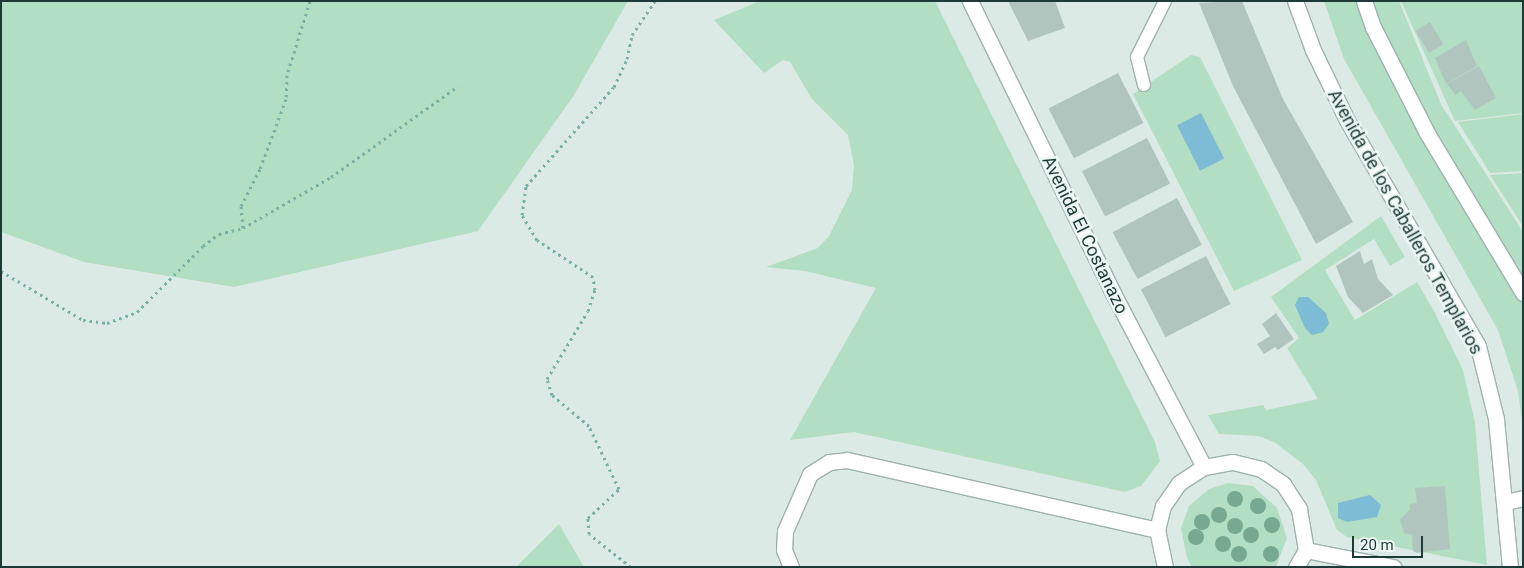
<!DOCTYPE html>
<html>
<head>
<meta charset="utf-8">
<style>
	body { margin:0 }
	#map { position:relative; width:1524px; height:568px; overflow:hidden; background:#dceae6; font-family:Roboto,sans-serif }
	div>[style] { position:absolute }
	.green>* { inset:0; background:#b2dec4 }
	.water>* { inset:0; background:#7ebbd5; transform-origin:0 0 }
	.building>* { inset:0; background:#b1c5bf; transform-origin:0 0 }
	.path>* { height:3px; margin-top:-1.5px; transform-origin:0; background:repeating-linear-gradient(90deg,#79b1a7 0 2.5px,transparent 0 6.5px) }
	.roads { filter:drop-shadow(1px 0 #9fb2ae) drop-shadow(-1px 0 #9fb2ae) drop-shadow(0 1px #9fb2ae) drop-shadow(0 -1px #9fb2ae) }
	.service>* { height:12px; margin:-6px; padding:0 6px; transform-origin:6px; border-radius:6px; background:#fff }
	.minor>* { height:15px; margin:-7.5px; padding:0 7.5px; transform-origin:7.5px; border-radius:7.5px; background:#fff }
	.trees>* { width:16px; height:16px; margin:-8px; border-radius:50%; background:#77a992 }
	span { translate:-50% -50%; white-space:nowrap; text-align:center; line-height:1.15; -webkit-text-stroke:5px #ecf7f3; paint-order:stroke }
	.street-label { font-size:18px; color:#1d3a36 }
	.frame { position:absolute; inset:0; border:2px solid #1d3a36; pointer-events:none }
	.scale { position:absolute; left:1352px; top:536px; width:71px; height:22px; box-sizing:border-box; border:2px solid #1d3a36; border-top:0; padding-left:6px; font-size:15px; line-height:18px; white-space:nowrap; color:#1d3a36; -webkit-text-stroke:4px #ecf7f3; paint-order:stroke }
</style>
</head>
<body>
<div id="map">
	<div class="green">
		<i style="clip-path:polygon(1px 1px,628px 1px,574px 95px,478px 231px,234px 287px,84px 262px,1px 232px)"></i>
		<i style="clip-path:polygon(760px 1px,935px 1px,1155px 442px,1160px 461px,1141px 486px,1125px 492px,854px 432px,790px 440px,876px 288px,805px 271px,766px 267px,818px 248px,829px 236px,852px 190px,854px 165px,848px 135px,812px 99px,790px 62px,783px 60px,764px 73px,714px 20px)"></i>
		<i style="clip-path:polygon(1324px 1px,1399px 1px,1441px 104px,1523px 232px,1523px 429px,1518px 391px,1498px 330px,1344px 59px)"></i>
		<i style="clip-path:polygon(1401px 1px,1523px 1px,1523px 113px,1455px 121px)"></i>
		<i style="clip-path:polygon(1191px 55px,1200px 57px,1302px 260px,1234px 291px,1133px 94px)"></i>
		<i style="clip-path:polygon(1523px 114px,1523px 171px,1490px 173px,1458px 122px)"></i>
		<i style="clip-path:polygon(1523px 173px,1523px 226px,1490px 175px)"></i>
		<i style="clip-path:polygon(1381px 216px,1405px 257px,1390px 266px,1374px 239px,1325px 270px,1355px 320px,1417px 282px,1434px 311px,1463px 370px,1475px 423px,1487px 565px,1347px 537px,1337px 530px,1316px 480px,1303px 464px,1274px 442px,1258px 436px,1219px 434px,1208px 415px,1263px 405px,1266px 410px,1318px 399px,1287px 348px,1299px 338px,1271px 297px)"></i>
		<i style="clip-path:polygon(1228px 483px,1253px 486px,1277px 508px,1287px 538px,1276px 567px,1192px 567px,1187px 558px,1181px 528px,1189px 506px,1209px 489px)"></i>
		<i style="clip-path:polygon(559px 524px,584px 567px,516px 567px)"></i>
	</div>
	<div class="water">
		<i style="left:1201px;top:113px;width:51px;height:27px;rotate:63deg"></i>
		<i style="clip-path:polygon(1299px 297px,1308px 297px,1326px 313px,1329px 324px,1323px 332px,1312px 335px,1305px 328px,1295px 305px)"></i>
		<i style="clip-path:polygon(1370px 495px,1381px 505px,1377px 517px,1347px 522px,1338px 518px,1338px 503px)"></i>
	</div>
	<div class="building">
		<i style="clip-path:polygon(1008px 1px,1055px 1px,1065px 28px,1028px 41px)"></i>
		<i style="clip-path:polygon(1242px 1px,1283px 99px,1353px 222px,1316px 244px,1233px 86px,1199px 3px)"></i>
		<i style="left:1430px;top:22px;width:26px;height:17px;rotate:59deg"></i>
		<i style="clip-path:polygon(1466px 40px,1477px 66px,1446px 84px,1435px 58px)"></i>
		<i style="clip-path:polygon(1479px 66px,1496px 98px,1475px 110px,1461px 91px,1455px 95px,1447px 84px)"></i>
		<i style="left:1118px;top:73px;width:56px;height:78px;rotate:63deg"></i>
		<i style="left:1147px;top:138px;width:51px;height:73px;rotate:63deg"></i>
		<i style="left:1177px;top:198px;width:53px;height:73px;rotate:62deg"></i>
		<i style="clip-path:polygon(1360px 251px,1364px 264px,1372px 259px,1378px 279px,1393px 295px,1363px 313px,1348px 297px,1336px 266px)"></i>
		<i style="left:1206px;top:256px;width:54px;height:73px;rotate:63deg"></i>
		<i style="clip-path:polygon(1276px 313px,1294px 339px,1278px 350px,1275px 347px,1264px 354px,1257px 344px,1270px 336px,1262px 324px)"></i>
		<i style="clip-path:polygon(1445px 486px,1450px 549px,1417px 553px,1413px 551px,1412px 535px,1404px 533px,1400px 519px,1410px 510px,1410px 504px,1417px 503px,1415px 488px)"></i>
	</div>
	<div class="path">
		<i style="left:310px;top:1px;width:77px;rotate:107.3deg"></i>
		<i style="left:287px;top:75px;width:24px;rotate:92deg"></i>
		<i style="left:286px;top:99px;width:75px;rotate:110.4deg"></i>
		<i style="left:260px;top:169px;width:42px;rotate:117.2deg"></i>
		<i style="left:241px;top:206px;width:22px;rotate:85deg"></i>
		<i style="left:243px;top:228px;width:102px;rotate:-30.1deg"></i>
		<i style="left:331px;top:177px;width:156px;rotate:-35.6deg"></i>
		<i style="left:1px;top:271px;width:96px;rotate:30.9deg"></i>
		<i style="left:83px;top:320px;width:24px;rotate:7deg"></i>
		<i style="left:107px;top:323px;width:32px;rotate:-20deg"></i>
		<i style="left:137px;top:312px;width:93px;rotate:-45deg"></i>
		<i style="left:203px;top:246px;width:20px;rotate:-37deg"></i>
		<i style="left:219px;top:234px;width:25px;rotate:-14deg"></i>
		<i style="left:631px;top:567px;width:53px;rotate:-141.8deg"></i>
		<i style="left:589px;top:534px;width:16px;rotate:-94deg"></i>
		<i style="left:588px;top:518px;width:42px;rotate:-43.1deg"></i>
		<i style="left:619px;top:489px;width:70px;rotate:-115.5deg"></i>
		<i style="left:589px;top:426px;width:48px;rotate:-140deg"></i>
		<i style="left:552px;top:395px;width:17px;rotate:-107deg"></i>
		<i style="left:547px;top:379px;width:79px;rotate:-58.9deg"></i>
		<i style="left:588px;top:311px;width:22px;rotate:-72deg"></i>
		<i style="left:595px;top:290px;width:13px;rotate:-99deg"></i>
		<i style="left:593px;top:277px;width:67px;rotate:-146.5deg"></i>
		<i style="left:537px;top:240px;width:29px;rotate:-121deg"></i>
		<i style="left:522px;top:215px;width:29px;rotate:-82deg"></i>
		<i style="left:526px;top:186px;width:132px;rotate:-48.4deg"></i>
		<i style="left:614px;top:87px;width:31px;rotate:-65deg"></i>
		<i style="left:627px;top:59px;width:25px;rotate:-78deg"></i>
		<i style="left:632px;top:35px;width:41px;rotate:-55.9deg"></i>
	</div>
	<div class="roads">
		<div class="service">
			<i style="left:1144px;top:85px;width:29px;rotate:-104deg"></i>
			<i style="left:1137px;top:57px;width:63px;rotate:-63.4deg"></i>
		</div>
		<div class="minor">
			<i style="left:970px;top:1px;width:325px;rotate:63.9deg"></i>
			<i style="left:1113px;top:293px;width:196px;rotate:62.4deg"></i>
			<i style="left:1295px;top:1px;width:52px;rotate:69.8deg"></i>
			<i style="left:1313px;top:50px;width:78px;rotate:64.1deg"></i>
			<i style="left:1347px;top:120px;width:261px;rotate:59.9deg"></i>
			<i style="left:1478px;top:346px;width:75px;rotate:76.1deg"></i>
			<i style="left:1496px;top:419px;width:149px;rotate:84.6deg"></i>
			<i style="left:1364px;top:1px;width:28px;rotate:71deg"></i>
			<i style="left:1373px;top:27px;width:119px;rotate:63deg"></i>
			<i style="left:1427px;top:133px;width:187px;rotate:59deg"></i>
			<i style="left:1506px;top:502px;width:17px;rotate:-13deg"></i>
			<i style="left:1306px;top:550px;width:89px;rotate:11.1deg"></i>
			<i style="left:791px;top:567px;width:18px;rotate:-112deg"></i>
			<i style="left:784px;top:550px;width:19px;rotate:-87deg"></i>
			<i style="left:785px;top:531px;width:62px;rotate:-66.3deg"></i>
			<i style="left:810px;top:474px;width:22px;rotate:-32deg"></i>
			<i style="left:829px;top:462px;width:18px;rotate:-6deg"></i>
			<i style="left:847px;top:460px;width:318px;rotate:12.7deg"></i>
			<i style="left:1165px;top:567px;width:38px;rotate:-102deg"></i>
			<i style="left:1157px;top:530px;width:25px;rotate:-76deg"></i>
			<i style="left:1163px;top:506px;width:28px;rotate:-55deg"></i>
			<i style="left:1179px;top:483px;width:30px;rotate:-33deg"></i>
			<i style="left:1204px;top:467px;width:29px;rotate:-10deg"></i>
			<i style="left:1233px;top:462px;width:29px;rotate:14deg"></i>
			<i style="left:1261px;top:469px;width:27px;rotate:34deg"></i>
			<i style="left:1283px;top:484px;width:30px;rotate:57deg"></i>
			<i style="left:1299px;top:509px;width:42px;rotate:80.3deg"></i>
			<i style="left:1306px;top:550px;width:20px;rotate:120deg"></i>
		</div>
	</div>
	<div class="trees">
		<i style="left:1235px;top:499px"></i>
		<i style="left:1258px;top:506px"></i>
		<i style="left:1219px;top:515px"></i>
		<i style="left:1202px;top:522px"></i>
		<i style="left:1272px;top:525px"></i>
		<i style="left:1235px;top:526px"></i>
		<i style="left:1251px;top:535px"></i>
		<i style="left:1196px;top:537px"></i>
		<i style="left:1223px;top:544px"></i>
		<i style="left:1239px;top:554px"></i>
		<i style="left:1271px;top:554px"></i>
	</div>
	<div class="street-label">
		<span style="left:1405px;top:222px;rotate:61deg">Avenida de los Caballeros Templarios</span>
		<span style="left:1085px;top:235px;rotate:64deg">Avenida El Costanazo</span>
	</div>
	<div class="frame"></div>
	<div class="scale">20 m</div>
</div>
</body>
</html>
